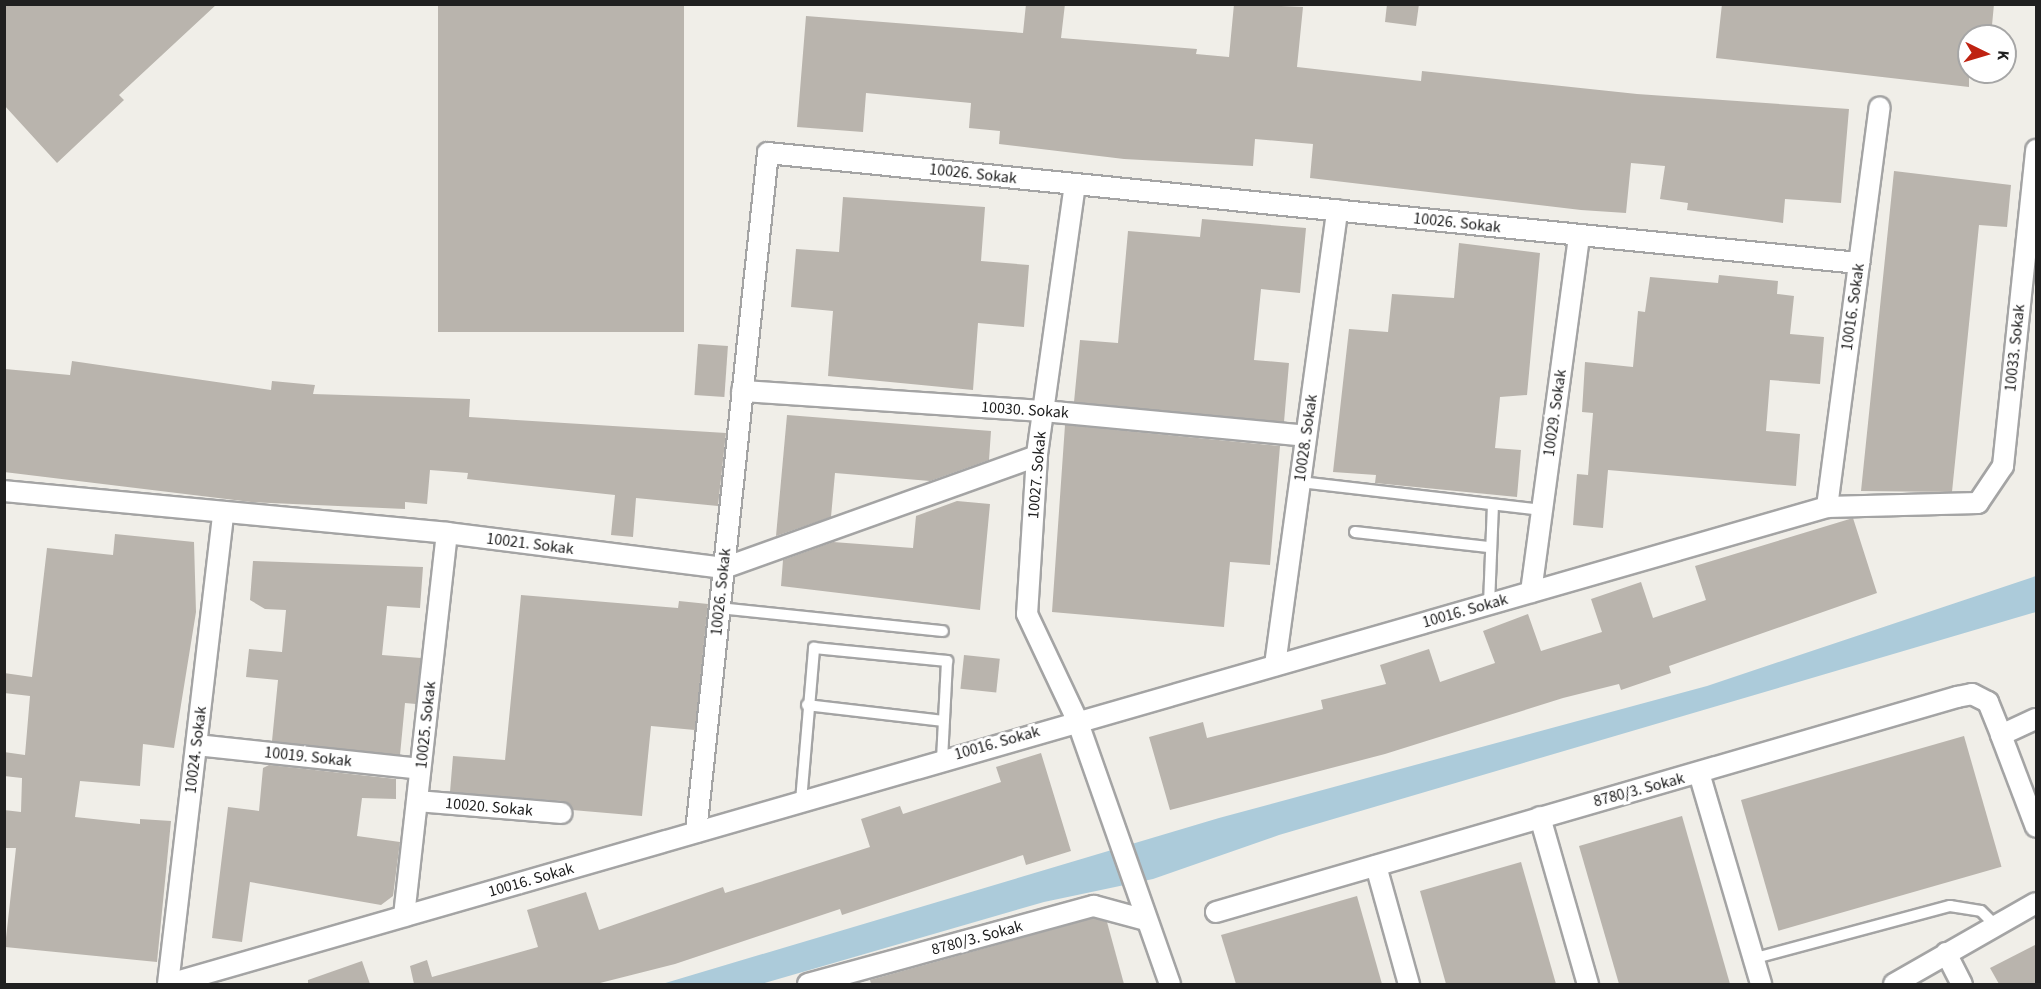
<!DOCTYPE html>
<html>
<head>
<meta charset="utf-8">
<style>
	body { margin:0 }
	#map { position:relative; width:2041px; height:989px; overflow:hidden; background:#f0eee8; font-family:"Source Sans 3",sans-serif }
	div>[style] { position:absolute }
	.water>* { inset:0; background:#accbda }
	.building>* { inset:0; background:#b9b4ad; transform-origin:0 0 }
	.roads { filter:drop-shadow(2px 0 #a4a4a4) drop-shadow(-2px 0 #a4a4a4) drop-shadow(0 2px #a4a4a4) drop-shadow(0 -2px #a4a4a4) }
	.lane>* { height:10px; margin:-5px; padding:0 5px; transform-origin:5px; border-radius:5px; background:#fff }
	.street>* { height:20px; margin:-10px; padding:0 10px; transform-origin:10px; border-radius:10px; background:#fff }
	span { translate:-50% -50%; white-space:nowrap; text-align:center; line-height:1.15; -webkit-text-stroke:6px #fff; paint-order:stroke }
	.street-label { font-size:16px; color:#202020 }
	.frame { position:absolute; inset:0; border:6px solid #202020; pointer-events:none }
	.north { position:absolute; left:1957px; top:24px; width:60px; height:60px; box-sizing:border-box; background:#fff; border:2px solid #a6a6a6; border-radius:50%; rotate:95deg; font-size:16px; font-weight:700; line-height:24px; text-align:center; color:#202020 }
	.north::after { content:''; display:block; margin:auto; width:21px; height:27px; background:#bf2211; clip-path:polygon(50% 0,100% 100%,50% 72%,0 100%) }
</style>
</head>
<body>
<div id="map">
	<div class="water">
		<i style="clip-path:polygon(2036px 576px,2036px 612px,1279px 835px,1153px 879px,1044px 902px,761px 984px,662px 984px,1219px 818px,1707px 686px)"></i>
	</div>
	<div class="building">
		<i style="clip-path:polygon(4px 4px,217px 4px,119px 95px,124px 100px,57px 163px,4px 105px)"></i>
		<i style="left:438px;top:4px;width:246px;height:328px"></i>
		<i style="clip-path:polygon(1026px 4px,1065px 4px,1061px 38px,1197px 49px,1196px 54px,1229px 57px,1234px 4px,1303px 7px,1297px 67px,1421px 81px,1422px 71px,1637px 94px,1849px 109px,1841px 203px,1785px 199px,1783px 223px,1687px 210px,1688px 203px,1660px 199px,1665px 166px,1631px 163px,1626px 213px,1581px 210px,1310px 178px,1313px 144px,1255px 139px,1253px 166px,1124px 159px,999px 144px,1000px 131px,969px 128px,971px 103px,866px 93px,863px 132px,797px 127px,806px 16px,1023px 33px)"></i>
		<i style="clip-path:polygon(1387px 4px,1419px 4px,1416px 26px,1385px 22px)"></i>
		<i style="clip-path:polygon(1722px 4px,1994px 4px,1991px 36px,1969px 36px,1969px 87px,1716px 58px)"></i>
		<i style="clip-path:polygon(1894px 171px,2011px 185px,2007px 227px,1979px 225px,1952px 492px,1861px 491px)"></i>
		<i style="clip-path:polygon(843px 197px,985px 207px,981px 261px,1029px 265px,1024px 327px,978px 323px,973px 390px,828px 376px,833px 311px,791px 307px,796px 249px,839px 252px)"></i>
		<i style="clip-path:polygon(1202px 219px,1306px 228px,1300px 293px,1261px 289px,1254px 360px,1289px 363px,1284px 422px,1074px 402px,1080px 340px,1118px 343px,1128px 231px,1200px 237px)"></i>
		<i style="clip-path:polygon(1459px 243px,1540px 253px,1527px 395px,1500px 397px,1495px 448px,1521px 450px,1517px 497px,1375px 483px,1376px 475px,1333px 472px,1349px 329px,1388px 332px,1392px 294px,1454px 298px)"></i>
		<i style="clip-path:polygon(1719px 275px,1778px 281px,1777px 294px,1794px 296px,1790px 334px,1824px 337px,1820px 384px,1770px 380px,1766px 431px,1800px 434px,1796px 486px,1608px 470px,1603px 528px,1573px 525px,1577px 474px,1588px 475px,1593px 413px,1582px 412px,1585px 362px,1633px 367px,1638px 311px,1645px 312px,1650px 277px,1718px 283px)"></i>
		<i style="left:698px;top:344px;width:30px;height:51px;rotate:4deg"></i>
		<i style="clip-path:polygon(72px 361px,271px 390px,272px 381px,315px 385px,313px 394px,470px 399px,469px 417px,726px 433px,718px 506px,636px 498px,633px 537px,611px 535px,615px 495px,467px 479px,468px 473px,430px 470px,427px 504px,405px 502px,405px 509px,251px 502px,4px 472px,5px 369px,70px 375px)"></i>
		<i style="clip-path:polygon(787px 415px,991px 431px,989px 460px,930px 481px,835px 473px,831px 517px,776px 536px)"></i>
		<i style="clip-path:polygon(1065px 425px,1280px 446px,1270px 565px,1230px 562px,1224px 627px,1052px 612px)"></i>
		<i style="clip-path:polygon(957px 501px,990px 504px,980px 610px,781px 586px,783px 560px,833px 542px,913px 548px,916px 516px)"></i>
		<i style="clip-path:polygon(1853px 518px,1877px 593px,1669px 666px,1671px 673px,1621px 690px,1619px 684px,1563px 698px,1385px 754px,1170px 810px,1149px 737px,1203px 722px,1207px 738px,1323px 709px,1321px 700px,1386px 684px,1380px 665px,1429px 649px,1440px 682px,1495px 663px,1483px 631px,1528px 614px,1541px 651px,1602px 632px,1591px 599px,1641px 582px,1653px 618px,1706px 600px,1695px 566px)"></i>
		<i style="clip-path:polygon(115px 534px,194px 542px,196px 612px,174px 748px,143px 744px,140px 786px,80px 781px,75px 817px,140px 824px,140px 819px,171px 821px,157px 962px,5px 947px,16px 848px,4px 848px,4px 810px,21px 812px,22px 778px,4px 776px,4px 752px,25px 755px,30px 696px,4px 693px,4px 673px,32px 677px,47px 548px,113px 555px)"></i>
		<i style="clip-path:polygon(253px 561px,423px 567px,420px 608px,387px 606px,382px 655px,421px 658px,416px 704px,405px 703px,400px 755px,272px 741px,278px 680px,246px 677px,249px 649px,282px 652px,286px 610px,265px 609px,250px 600px)"></i>
		<i style="clip-path:polygon(521px 595px,678px 608px,679px 601px,708px 604px,695px 730px,651px 726px,642px 816px,572px 810px,562px 801px,450px 792px,453px 756px,505px 760px)"></i>
		<i style="left:964px;top:655px;width:36px;height:34px;rotate:6deg"></i>
		<i style="left:1964px;top:736px;width:136px;height:232px;rotate:74deg"></i>
		<i style="clip-path:polygon(1041px 753px,1071px 851px,1026px 865px,1023px 855px,842px 915px,840px 909px,675px 964px,596px 984px,414px 984px,410px 966px,427px 960px,432px 977px,538px 947px,527px 910px,586px 892px,599px 930px,723px 887px,725px 893px,870px 847px,861px 819px,900px 806px,903px 814px,1001px 782px,996px 767px)"></i>
		<i style="clip-path:polygon(269px 765px,396px 779px,396px 799px,362px 798px,357px 836px,400px 842px,393px 896px,381px 905px,250px 882px,242px 942px,212px 938px,228px 807px,259px 811px,263px 768px)"></i>
		<i style="clip-path:polygon(1682px 816px,1730px 984px,1619px 984px,1579px 846px)"></i>
		<i style="clip-path:polygon(1521px 862px,1556px 984px,1446px 984px,1420px 891px)"></i>
		<i style="clip-path:polygon(1357px 896px,1382px 984px,1236px 984px,1221px 935px)"></i>
		<i style="clip-path:polygon(1094px 918px,1107px 922px,1124px 984px,871px 984px,870px 980px)"></i>
		<i style="clip-path:polygon(2037px 944px,2037px 984px,1999px 984px,1990px 968px)"></i>
		<i style="clip-path:polygon(362px 961px,370px 984px,308px 984px,308px 980px)"></i>
	</div>
	<div class="roads">
		<div class="lane">
			<i style="left:1300px;top:482px;width:244px;rotate:6.6deg"></i>
			<i style="left:1355px;top:532px;width:134px;rotate:6.4deg"></i>
			<i style="left:1489px;top:604px;width:99px;rotate:-87.7deg"></i>
			<i style="left:719px;top:608px;width:225px;rotate:5.9deg"></i>
			<i style="left:807px;top:705px;width:137px;rotate:6.7deg"></i>
			<i style="left:801px;top:801px;width:154px;rotate:-85.1deg"></i>
			<i style="left:814px;top:648px;width:134px;rotate:5.6deg"></i>
			<i style="left:947px;top:661px;width:99px;rotate:92.9deg"></i>
			<i style="left:1752px;top:959px;width:205px;rotate:-15deg"></i>
			<i style="left:1950px;top:906px;width:31px;rotate:9deg"></i>
			<i style="left:1981px;top:911px;width:20px;rotate:45deg"></i>
		</div>
		<div class="street">
			<i style="left:1075px;top:184px;width:275px;rotate:98deg"></i>
			<i style="left:1037px;top:456px;width:158px;rotate:93.6deg"></i>
			<i style="left:1027px;top:614px;width:117px;rotate:64.7deg"></i>
			<i style="left:1077px;top:720px;width:280px;rotate:70.6deg"></i>
			<i style="left:742px;top:391px;width:302px;rotate:3.8deg"></i>
			<i style="left:1043px;top:411px;width:264px;rotate:5.4deg"></i>
			<i style="left:4px;top:491px;width:445px;rotate:5.4deg"></i>
			<i style="left:447px;top:533px;width:279px;rotate:7.2deg"></i>
			<i style="left:724px;top:568px;width:332px;rotate:-19.7deg"></i>
			<i style="left:1827px;top:507px;width:151px;rotate:-1.5deg"></i>
			<i style="left:1978px;top:503px;width:45px;rotate:-56deg"></i>
			<i style="left:2003px;top:466px;width:318px;rotate:-84deg"></i>
			<i style="left:1531px;top:592px;width:360px;rotate:-82.3deg"></i>
			<i style="left:1275px;top:665px;width:459px;rotate:-82.2deg"></i>
			<i style="left:2001px;top:735px;width:98px;rotate:69.2deg"></i>
			<i style="left:197px;top:745px;width:224px;rotate:6.1deg"></i>
			<i style="left:1699px;top:773px;width:220px;rotate:73.6deg"></i>
			<i style="left:418px;top:801px;width:144px;rotate:4.8deg"></i>
			<i style="left:1540px;top:817px;width:174px;rotate:74deg"></i>
			<i style="left:696px;top:832px;width:683px;rotate:-83.95deg"></i>
			<i style="left:768px;top:153px;width:1097px;rotate:5.76deg"></i>
			<i style="left:1376px;top:866px;width:123px;rotate:74.4deg"></i>
			<i style="left:1216px;top:912px;width:772px;rotate:-16.18deg"></i>
			<i style="left:1957px;top:697px;width:15px;rotate:-11deg"></i>
			<i style="left:1972px;top:694px;width:18px;rotate:27deg"></i>
			<i style="left:1988px;top:702px;width:35px;rotate:68deg"></i>
			<i style="left:2001px;top:735px;width:38px;rotate:-25deg"></i>
			<i style="left:404px;top:916px;width:385px;rotate:-83.6deg"></i>
			<i style="left:1946px;top:953px;width:35px;rotate:63deg"></i>
			<i style="left:168px;top:984px;width:471px;rotate:-83.3deg"></i>
			<i style="left:169px;top:984px;width:1725px;rotate:-16.05deg"></i>
			<i style="left:1827px;top:507px;width:403px;rotate:-82.5deg"></i>
			<i style="left:808px;top:984px;width:296px;rotate:-15.3deg"></i>
			<i style="left:1094px;top:906px;width:54px;rotate:15.1deg"></i>
			<i style="left:1894px;top:984px;width:163px;rotate:-29.7deg"></i>
		</div>
	</div>
	<div class="street-label">
		<span style="left:973px;top:174px;rotate:6deg">10026. Sokak</span>
		<span style="left:1457px;top:223px;rotate:6deg">10026. Sokak</span>
		<span style="left:1853px;top:307px;rotate:-82deg">10016. Sokak</span>
		<span style="left:2015px;top:348px;rotate:-84deg">10033. Sokak</span>
		<span style="left:1025px;top:410px;rotate:4deg">10030. Sokak</span>
		<span style="left:1555px;top:413px;rotate:-82deg">10029. Sokak</span>
		<span style="left:1306px;top:438px;rotate:-82deg">10028. Sokak</span>
		<span style="left:1037px;top:475px;rotate:-85deg">10027. Sokak</span>
		<span style="left:530px;top:544px;rotate:7deg">10021. Sokak</span>
		<span style="left:721px;top:592px;rotate:-84deg">10026. Sokak</span>
		<span style="left:1465px;top:611px;rotate:-16deg">10016. Sokak</span>
		<span style="left:426px;top:725px;rotate:-84deg">10025. Sokak</span>
		<span style="left:997px;top:743px;rotate:-16deg">10016. Sokak</span>
		<span style="left:196px;top:750px;rotate:-83deg">10024. Sokak</span>
		<span style="left:308px;top:757px;rotate:6deg">10019. Sokak</span>
		<span style="left:1639px;top:790px;rotate:-15deg">8780/3. Sokak</span>
		<span style="left:489px;top:807px;rotate:5deg">10020. Sokak</span>
		<span style="left:531px;top:880px;rotate:-16deg">10016. Sokak</span>
		<span style="left:977px;top:938px;rotate:-15deg">8780/3. Sokak</span>
	</div>
	<div class="frame"></div>
	<div class="north">K</div>
</div>
</body>
</html>
